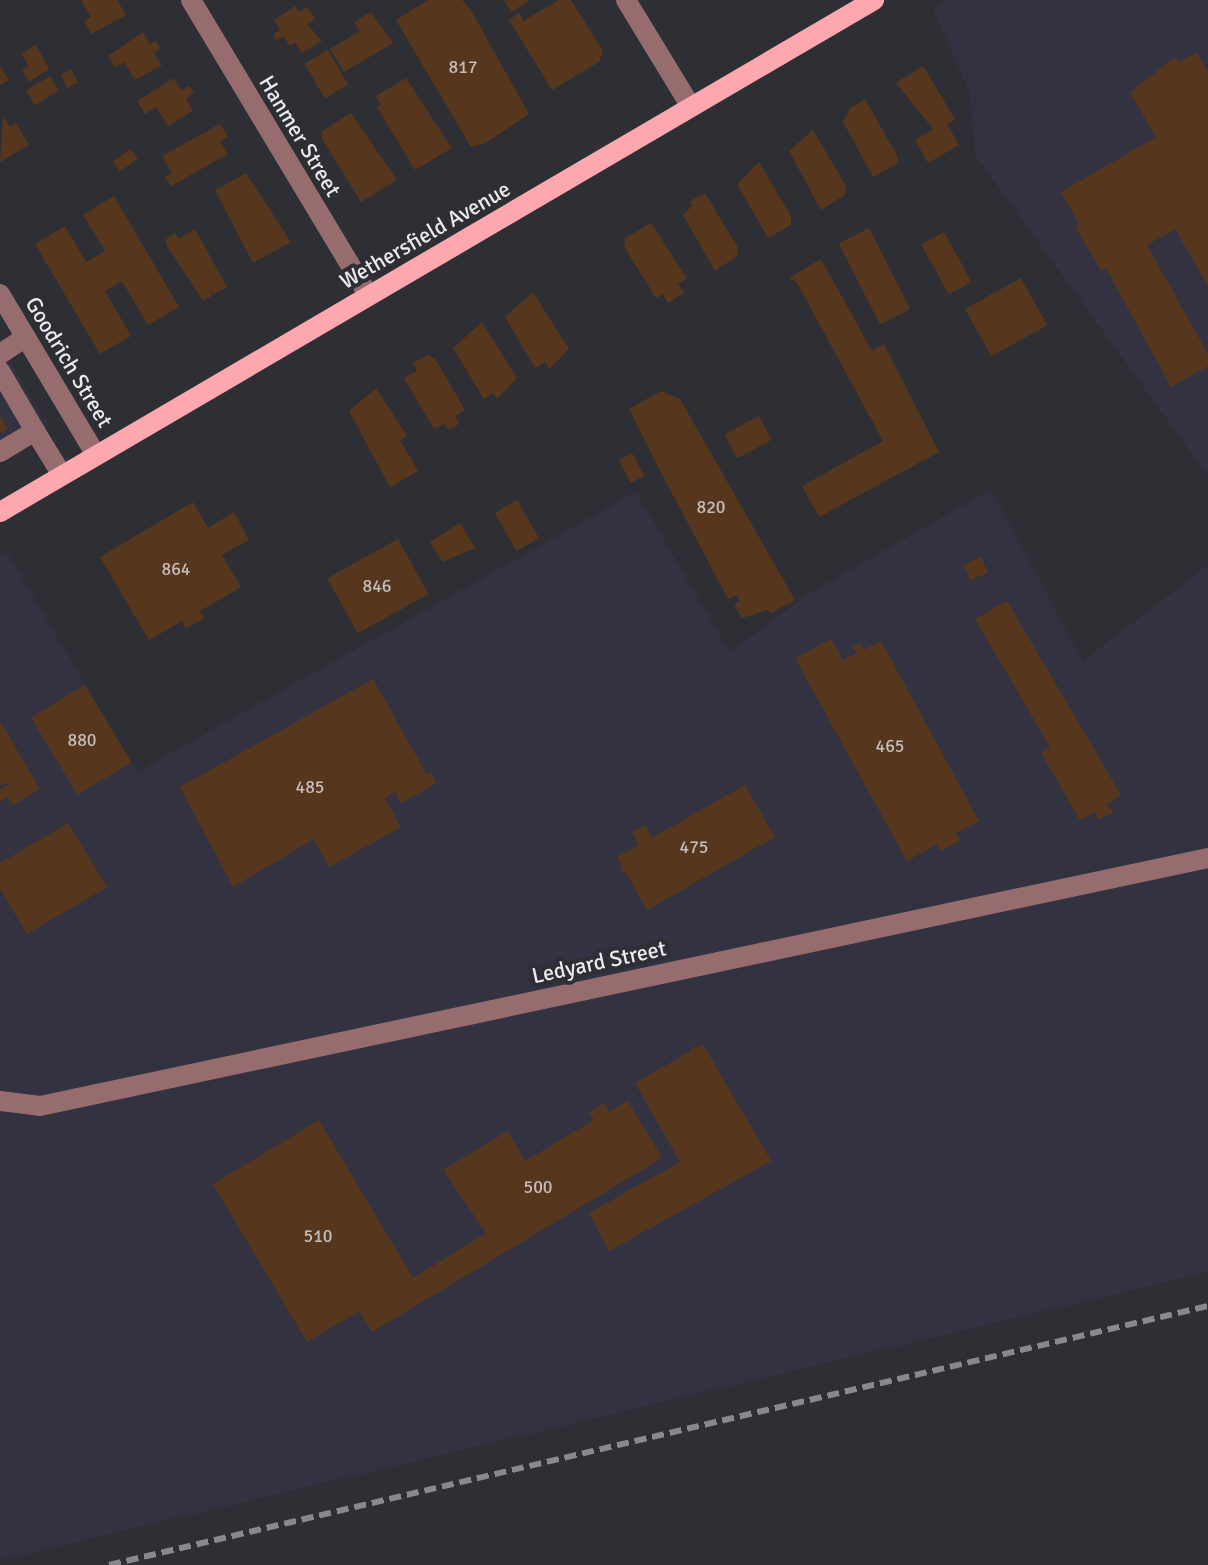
<!DOCTYPE html>
<html>
<head>
<meta charset="utf-8">
<style>
	body { margin:0 }
	#map { position:relative; width:1208px; height:1565px; overflow:hidden; background:#2e2e35; font-family:Signika,sans-serif }
	div>[style] { position:absolute }
	.built>* { inset:0; background:#323240 }
	.building>* { inset:0; background:#56371e; transform-origin:0 0 }
	.minor>* { height:20px; margin:-10px; padding:0 10px; transform-origin:10px; border-radius:10px; background:#966c6f }
	.major>* { height:20px; margin:-10px; padding:0 10px; transform-origin:10px; border-radius:10px; background:#fda7af }
	.rail>* { height:6px; margin-top:-3px; transform-origin:0; background:repeating-linear-gradient(90deg,#88888e 0 12px,transparent 0 18px) }
	span { translate:-50% -50%; white-space:nowrap; text-align:center; line-height:1.15; -webkit-text-stroke:8px #2e2e35; paint-order:stroke }
	.number-label { font-size:18px; color:#c5bdbb }
	.number-label span { -webkit-text-stroke-width:0 }
	.street-label { font-size:22px; color:#eaeaef }
</style>
</head>
<body>
<div id="map">
	<div class="built">
		<i style="clip-path:polygon(948px 0,1208px 0,1208px 476px,975px 155px,970px 94px,933px 9px)"></i>
		<i style="clip-path:polygon(0 345px,49px 426px,0 454px)"></i>
		<i style="clip-path:polygon(991px 489px,1083px 661px,1208px 565px,1208px 1272px,0 1560px,0 556px,7px 552px,137px 772px,636px 492px,730px 652px,805px 596px)"></i>
	</div>
	<div class="building">
		<i style="clip-path:polygon(81px 0,117px 0,126px 15px,91px 34px,84px 21px,91px 17px)"></i>
		<i style="clip-path:polygon(428px 0,462px 0,471px 10px,529px 114px,484px 144px,471px 147px,396px 20px)"></i>
		<i style="clip-path:polygon(504px 0,530px 0,511px 12px)"></i>
		<i style="clip-path:polygon(559px 0,571px 0,603px 51px,599px 62px,552px 90px,509px 20px,519px 13px,523px 21px)"></i>
		<i style="clip-path:polygon(296px 6px,299px 12px,307px 7px,315px 19px,307px 24px,322px 41px,302px 53px,295px 43px,290px 46px,284px 37px,276px 40px,273px 35px,280px 30px,274px 20px)"></i>
		<i style="clip-path:polygon(371px 12px,393px 43px,344px 72px,330px 49px,360px 31px,354px 22px)"></i>
		<i style="clip-path:polygon(143px 32px,150px 44px,156px 41px,160px 48px,154px 53px,162px 65px,135px 80px,124px 62px,115px 68px,108px 56px)"></i>
		<i style="clip-path:polygon(36px 45px,49px 69px,29px 82px,22px 71px,29px 66px,21px 54px)"></i>
		<i style="left:328px;top:50px;width:40px;height:27px;rotate:60deg"></i>
		<i style="clip-path:polygon(1197px 53px,1208px 73px,1208px 286px,1175px 229px,1147px 245px,1208px 354px,1208px 366px,1171px 387px,1106px 268px,1101px 271px,1075px 226px,1079px 224px,1061px 192px,1156px 137px,1130px 92px,1175px 57px,1179px 62px)"></i>
		<i style="clip-path:polygon(0 66px,9px 80px,0 85px)"></i>
		<i style="clip-path:polygon(923px 66px,955px 119px,947px 124px,959px 145px,928px 163px,915px 140px,933px 129px,896px 83px)"></i>
		<i style="left:71px;top:69px;width:15px;height:12px;rotate:62deg"></i>
		<i style="left:50px;top:76px;width:17px;height:28px;rotate:59deg"></i>
		<i style="clip-path:polygon(174px 78px,181px 90px,190px 86px,194px 92px,186px 99px,193px 111px,168px 126px,156px 107px,145px 114px,137px 101px)"></i>
		<i style="clip-path:polygon(406px 78px,452px 148px,415px 170px,377px 107px,381px 105px,376px 96px)"></i>
		<i style="clip-path:polygon(865px 99px,897px 155px,898px 163px,873px 177px,843px 122px,850px 108px)"></i>
		<i style="clip-path:polygon(351px 113px,397px 180px,361px 202px,322px 139px,322px 131px)"></i>
		<i style="clip-path:polygon(3px 116px,10px 127px,16px 123px,29px 145px,0 162px)"></i>
		<i style="clip-path:polygon(220px 124px,228px 137px,220px 142px,228px 154px,171px 186px,165px 177px,172px 173px,162px 156px)"></i>
		<i style="clip-path:polygon(813px 130px,846px 186px,845px 195px,821px 210px,789px 151px)"></i>
		<i style="left:131px;top:149px;width:12px;height:22px;rotate:55deg"></i>
		<i style="clip-path:polygon(759px 162px,791px 216px,791px 225px,768px 238px,737px 184px)"></i>
		<i style="clip-path:polygon(246px 173px,291px 242px,253px 263px,215px 190px)"></i>
		<i style="clip-path:polygon(705px 193px,738px 248px,737px 256px,715px 271px,683px 215px,692px 206px,689px 202px)"></i>
		<i style="clip-path:polygon(114px 196px,179px 307px,148px 325px,122px 281px,105px 291px,131px 336px,100px 354px,35px 244px,65px 226px,86px 262px,105px 251px,83px 215px)"></i>
		<i style="clip-path:polygon(651px 223px,687px 278px,678px 284px,684px 293px,668px 303px,663px 294px,656px 298px,625px 248px,624px 239px)"></i>
		<i style="left:869px;top:228px;width:91px;height:34px;rotate:63deg"></i>
		<i style="clip-path:polygon(195px 229px,227px 287px,214px 294px,209px 286px,213px 295px,203px 301px,167px 246px,166px 239px,175px 233px,179px 239px)"></i>
		<i style="left:944px;top:232px;width:57px;height:26px;rotate:61deg"></i>
		<i style="clip-path:polygon(821px 259px,872px 351px,884px 344px,939px 452px,819px 517px,802px 486px,883px 441px,797px 283px,789px 278px)"></i>
		<i style="left:1021px;top:278px;width:54px;height:64px;rotate:61deg"></i>
		<i style="clip-path:polygon(533px 292px,569px 349px,549px 369px,545px 362px,535px 368px,505px 317px)"></i>
		<i style="clip-path:polygon(482px 322px,517px 378px,497px 399px,493px 393px,484px 399px,453px 348px)"></i>
		<i style="clip-path:polygon(428px 355px,436px 360px,465px 410px,455px 416px,459px 424px,448px 430px,444px 424px,434px 429px,404px 378px,417px 371px,413px 363px)"></i>
		<i style="clip-path:polygon(376px 388px,407px 436px,400px 440px,418px 471px,390px 487px,349px 411px)"></i>
		<i style="clip-path:polygon(661px 391px,680px 399px,795px 600px,771px 613px,768px 610px,742px 618px,734px 605px,740px 601px,736px 595px,728px 599px,657px 465px,629px 409px)"></i>
		<i style="clip-path:polygon(0 415px,8px 429px,0 433px)"></i>
		<i style="left:759px;top:416px;width:27px;height:39px;rotate:62deg"></i>
		<i style="left:632px;top:453px;width:26px;height:15px;rotate:62deg"></i>
		<i style="left:517px;top:500px;width:44px;height:26px;rotate:60deg"></i>
		<i style="clip-path:polygon(193px 502px,208px 528px,234px 512px,249px 540px,222px 555px,241px 587px,200px 611px,204px 618px,186px 629px,182px 621px,149px 640px,100px 557px)"></i>
		<i style="clip-path:polygon(460px 523px,475px 548px,442px 562px,430px 542px)"></i>
		<i style="left:398px;top:539px;width:63px;height:81px;rotate:61deg"></i>
		<i style="left:981px;top:557px;width:17px;height:19px;rotate:66deg"></i>
		<i style="clip-path:polygon(1007px 601px,1121px 795px,1107px 804px,1113px 812px,1099px 820px,1095px 812px,1080px 820px,1041px 753px,1050px 747px,975px 619px)"></i>
		<i style="clip-path:polygon(831px 639px,843px 660px,857px 653px,853px 647px,860px 643px,864px 650px,881px 641px,979px 821px,956px 833px,961px 840px,941px 851px,937px 844px,907px 861px,795px 658px)"></i>
		<i style="clip-path:polygon(373px 679px,427px 775px,431px 773px,437px 783px,401px 803px,395px 792px,385px 798px,401px 827px,329px 867px,314px 839px,233px 887px,180px 787px)"></i>
		<i style="left:85px;top:685px;width:90px;height:63px;rotate:59deg"></i>
		<i style="clip-path:polygon(0 721px,40px 789px,13px 805px,8px 797px,0 801px,0 789px,13px 782px,0 785px)"></i>
		<i style="clip-path:polygon(745px 785px,775px 837px,647px 910px,626px 873px,618px 870px,623px 868px,617px 857px,639px 845px,632px 832px,645px 825px,652px 838px)"></i>
		<i style="clip-path:polygon(68px 823px,107px 887px,27px 934px,0 889px,0 863px)"></i>
		<i style="clip-path:polygon(693px 1044px,695px 1049px,703px 1044px,771px 1161px,609px 1251px,589px 1213px,680px 1162px,635px 1083px,691px 1051px)"></i>
		<i style="clip-path:polygon(628px 1101px,662px 1158px,372px 1332px,359px 1311px,307px 1342px,213px 1184px,319px 1120px,413px 1278px,486px 1233px,443px 1170px,508px 1131px,525px 1161px,594px 1120px,589px 1112px,604px 1103px,609px 1112px)"></i>
	</div>
	<div class="minor">
		<i style="left:191px;top:0;width:345px;rotate:59deg"></i>
		<i style="left:626px;top:0;width:125px;rotate:58.7deg"></i>
		<i style="left:0;top:294px;width:187px;rotate:59.2deg"></i>
		<i style="left:0;top:354px;width:31px;rotate:-33deg"></i>
		<i style="left:0;top:371px;width:69px;rotate:59.7deg"></i>
		<i style="left:35px;top:431px;width:41px;rotate:149deg"></i>
		<i style="left:35px;top:431px;width:52px;rotate:58.5deg"></i>
		<i style="left:0;top:1101px;width:40px;rotate:7.1deg"></i>
		<i style="left:40px;top:1106px;width:1194px;rotate:-11.99deg"></i>
	</div>
	<div class="major">
		<i style="left:0;top:512px;width:1013px;rotate:-30.36deg"></i>
	</div>
	<div class="rail">
		<i style="left:109px;top:1565px;width:1129px;rotate:-13.26deg"></i>
	</div>
	<div class="number-label">
		<span style="left:463px;top:67px">817</span>
		<span style="left:711px;top:507px">820</span>
		<span style="left:176px;top:569px">864</span>
		<span style="left:377px;top:586px">846</span>
		<span style="left:82px;top:740px">880</span>
		<span style="left:890px;top:746px">465</span>
		<span style="left:310px;top:787px">485</span>
		<span style="left:694px;top:847px">475</span>
		<span style="left:538px;top:1187px">500</span>
		<span style="left:318px;top:1236px">510</span>
	</div>
	<div class="street-label">
		<span style="left:300px;top:136px;rotate:59deg">Hanmer Street</span>
		<span style="left:425px;top:235px;rotate:-30deg">Wethersfield Avenue</span>
		<span style="left:69px;top:362px;rotate:59deg">Goodrich Street</span>
		<span style="left:599px;top:962px;rotate:-12deg">Ledyard Street</span>
	</div>
</div>
</body>
</html>
